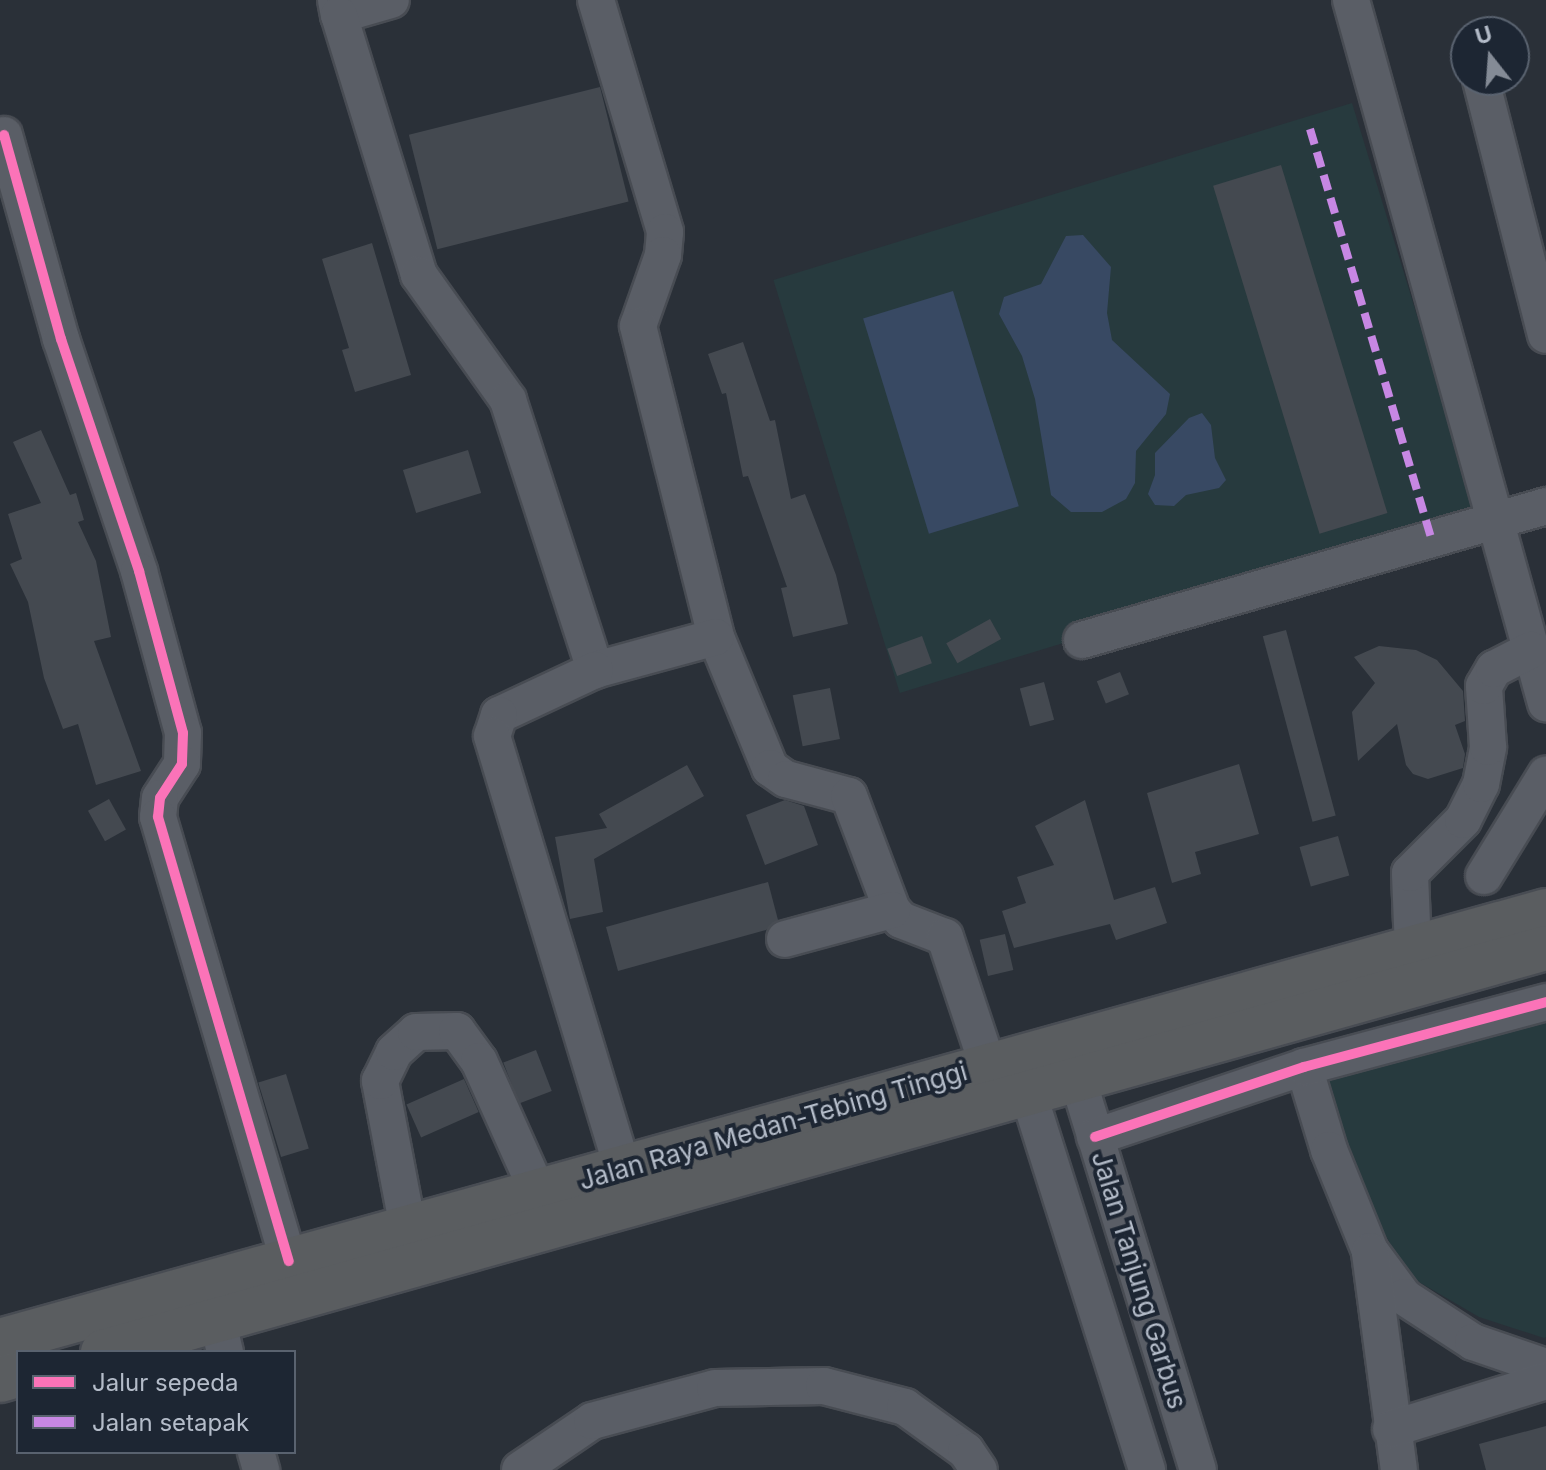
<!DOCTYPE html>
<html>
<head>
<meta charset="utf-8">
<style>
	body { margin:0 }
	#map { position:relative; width:1546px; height:1470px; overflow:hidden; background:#2a3038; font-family:Inter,sans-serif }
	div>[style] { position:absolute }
	.green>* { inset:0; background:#273a3e; transform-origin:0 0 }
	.water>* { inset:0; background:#384963; transform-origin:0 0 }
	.building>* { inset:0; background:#444950; transform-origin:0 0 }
	.roads { filter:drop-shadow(2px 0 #484c53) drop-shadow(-2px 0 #484c53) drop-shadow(0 2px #484c53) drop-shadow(0 -2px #484c53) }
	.minor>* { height:36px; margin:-18px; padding:0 18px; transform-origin:18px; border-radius:18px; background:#5a5e66 }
	.highway>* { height:44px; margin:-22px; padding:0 22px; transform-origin:22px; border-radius:22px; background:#5a5d60 }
	.quiet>* { height:8px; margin-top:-4px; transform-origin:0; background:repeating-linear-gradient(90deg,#c787e3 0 16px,transparent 0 24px) }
	.cycleway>* { height:10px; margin:-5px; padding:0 5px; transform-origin:5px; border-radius:5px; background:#fb73b8 }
	span { translate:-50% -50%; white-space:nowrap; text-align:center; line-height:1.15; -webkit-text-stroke:8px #1d2633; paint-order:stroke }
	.street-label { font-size:26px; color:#b4bcc9 }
	.legend { position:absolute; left:16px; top:1350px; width:280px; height:104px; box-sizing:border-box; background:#1d2633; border:2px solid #59626f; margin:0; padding:10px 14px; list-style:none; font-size:24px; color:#b4bcc9 }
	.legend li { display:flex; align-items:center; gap:16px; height:40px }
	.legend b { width:40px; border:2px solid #59626f }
	.north { position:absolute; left:1450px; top:16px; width:80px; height:80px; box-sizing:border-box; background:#1d2633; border:2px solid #59626f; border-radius:50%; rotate:343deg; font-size:22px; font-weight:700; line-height:32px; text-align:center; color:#b4bcc9 }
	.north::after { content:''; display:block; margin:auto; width:28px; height:36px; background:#848b96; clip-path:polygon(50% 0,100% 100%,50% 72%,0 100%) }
</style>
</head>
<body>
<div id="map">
	<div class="green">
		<i style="left:1352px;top:103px;width:432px;height:605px;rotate:73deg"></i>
		<i style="clip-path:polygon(1546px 1017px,1546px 1337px,1544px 1338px,1479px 1317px,1407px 1275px,1358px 1184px,1323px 1076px)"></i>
	</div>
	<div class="water">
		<i style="clip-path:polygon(1083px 235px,1111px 267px,1107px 313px,1112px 340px,1170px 394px,1166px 414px,1136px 451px,1135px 483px,1126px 499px,1102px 512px,1071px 512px,1051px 495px,1035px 399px,1022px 356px,999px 314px,1004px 297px,1041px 284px,1066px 236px)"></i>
		<i style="left:953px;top:291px;width:225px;height:94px;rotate:73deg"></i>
		<i style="clip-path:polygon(1202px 413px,1211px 425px,1215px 458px,1226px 480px,1219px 488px,1186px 495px,1174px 506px,1155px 505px,1148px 494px,1155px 475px,1155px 453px,1189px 418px)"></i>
	</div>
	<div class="building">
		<i style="left:600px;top:87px;width:118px;height:197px;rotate:76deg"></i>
		<i style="left:1281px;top:165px;width:364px;height:71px;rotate:73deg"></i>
		<i style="clip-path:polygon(372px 243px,411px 375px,355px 392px,342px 350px,349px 348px,322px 259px)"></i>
		<i style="clip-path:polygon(743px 342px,770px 421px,775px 420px,791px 499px,805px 494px,836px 575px,848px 624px,793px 637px,781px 588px,787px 587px,748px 476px,743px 477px,726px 393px,722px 394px,708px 354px)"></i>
		<i style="clip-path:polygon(41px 430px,70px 495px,76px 493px,84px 520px,78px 522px,96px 561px,111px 637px,94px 641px,141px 771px,96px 785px,78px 724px,63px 729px,44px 678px,28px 602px,10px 564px,22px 559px,8px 514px,41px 503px,13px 442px)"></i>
		<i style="left:468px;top:450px;width:45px;height:68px;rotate:73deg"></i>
		<i style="left:990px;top:619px;width:23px;height:50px;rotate:61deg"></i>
		<i style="left:1286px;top:630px;width:192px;height:24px;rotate:75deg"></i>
		<i style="left:922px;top:636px;width:29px;height:37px;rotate:70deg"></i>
		<i style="clip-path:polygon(1379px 646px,1416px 650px,1437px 660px,1463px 691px,1465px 721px,1455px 725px,1465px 754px,1463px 768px,1428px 779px,1413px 774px,1406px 765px,1397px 724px,1358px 761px,1352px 712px,1375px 683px,1354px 657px)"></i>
		<i style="left:1120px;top:672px;width:24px;height:25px;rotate:68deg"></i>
		<i style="left:1044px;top:682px;width:39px;height:25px;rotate:75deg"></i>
		<i style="left:830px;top:688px;width:52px;height:38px;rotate:79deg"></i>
		<i style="clip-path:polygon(1239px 764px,1259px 834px,1195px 852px,1201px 874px,1172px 883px,1147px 793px)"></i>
		<i style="clip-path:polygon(687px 765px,704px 796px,594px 859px,603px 912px,570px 919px,555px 837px,607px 828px,599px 814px)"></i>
		<i style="left:109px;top:799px;width:35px;height:24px;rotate:61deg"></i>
		<i style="clip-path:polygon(785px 800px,804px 806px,818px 845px,765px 865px,746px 815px)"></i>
		<i style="clip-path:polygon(1085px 800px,1114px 900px,1155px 887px,1167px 923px,1116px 940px,1110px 924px,1014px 948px,1002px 911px,1026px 903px,1017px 877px,1054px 865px,1035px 826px)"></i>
		<i style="left:1338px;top:836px;width:41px;height:40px;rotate:74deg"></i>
		<i style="clip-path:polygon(768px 882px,778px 920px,766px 930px,618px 971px,606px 927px)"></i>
		<i style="left:1005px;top:934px;width:37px;height:26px;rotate:77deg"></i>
		<i style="left:536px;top:1050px;width:44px;height:35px;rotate:69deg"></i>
		<i style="left:286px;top:1074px;width:78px;height:29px;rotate:73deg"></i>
		<i style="left:464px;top:1079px;width:36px;height:63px;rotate:66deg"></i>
		<i style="clip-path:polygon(1546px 1426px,1546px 1470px,1486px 1470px,1479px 1444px)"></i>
	</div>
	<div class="roads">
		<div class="minor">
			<i style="left:336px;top:0;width:15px;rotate:79deg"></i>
			<i style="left:339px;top:15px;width:54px;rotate:-16.1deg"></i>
			<i style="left:596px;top:0;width:242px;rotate:73.4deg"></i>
			<i style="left:665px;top:232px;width:23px;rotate:95deg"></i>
			<i style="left:663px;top:255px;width:75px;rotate:109.4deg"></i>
			<i style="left:638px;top:326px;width:321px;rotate:75.9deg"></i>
			<i style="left:716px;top:637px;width:142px;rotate:67.6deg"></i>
			<i style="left:770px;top:768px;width:19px;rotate:35deg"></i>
			<i style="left:786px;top:779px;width:65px;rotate:15.1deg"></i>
			<i style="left:849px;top:796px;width:122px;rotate:69.3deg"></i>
			<i style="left:892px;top:910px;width:13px;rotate:48deg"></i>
			<i style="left:901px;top:920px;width:47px;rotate:21.1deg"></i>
			<i style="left:945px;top:937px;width:136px;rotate:71.6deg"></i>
			<i style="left:1351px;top:0;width:730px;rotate:74.5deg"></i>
			<i style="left:339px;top:15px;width:272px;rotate:72.9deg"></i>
			<i style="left:419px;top:275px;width:153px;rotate:54.5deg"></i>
			<i style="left:508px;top:400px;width:284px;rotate:72.1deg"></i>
			<i style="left:595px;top:670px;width:125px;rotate:-15.3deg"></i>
			<i style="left:1481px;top:80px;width:263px;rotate:75.7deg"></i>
			<i style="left:4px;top:135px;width:212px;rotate:74.4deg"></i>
			<i style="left:61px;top:339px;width:245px;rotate:71.4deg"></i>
			<i style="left:139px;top:571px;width:168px;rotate:74.8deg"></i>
			<i style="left:183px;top:733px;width:31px;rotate:92deg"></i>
			<i style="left:182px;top:764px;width:40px;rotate:122.9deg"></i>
			<i style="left:160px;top:798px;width:19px;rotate:96deg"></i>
			<i style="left:158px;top:817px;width:463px;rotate:73.6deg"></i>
			<i style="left:1082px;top:640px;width:483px;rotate:-16.1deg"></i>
			<i style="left:595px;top:670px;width:106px;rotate:154.9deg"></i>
			<i style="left:499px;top:715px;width:22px;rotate:108deg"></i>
			<i style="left:492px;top:736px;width:452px;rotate:73.2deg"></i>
			<i style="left:1484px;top:876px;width:119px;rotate:-58.5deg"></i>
			<i style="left:785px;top:939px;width:111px;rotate:-15.2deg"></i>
			<i style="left:1413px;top:949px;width:76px;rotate:-92.3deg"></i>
			<i style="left:1410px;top:873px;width:75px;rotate:-45deg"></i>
			<i style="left:1463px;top:820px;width:40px;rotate:-63.4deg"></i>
			<i style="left:1481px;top:784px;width:38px;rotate:-79deg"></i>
			<i style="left:1488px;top:747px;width:61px;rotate:-93.8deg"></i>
			<i style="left:1484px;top:686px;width:20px;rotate:-60deg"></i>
			<i style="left:1494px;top:669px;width:42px;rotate:-27.2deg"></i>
			<i style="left:1070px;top:1054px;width:435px;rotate:72.9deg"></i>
			<i style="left:1020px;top:1067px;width:423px;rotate:72.5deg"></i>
			<i style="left:1304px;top:1067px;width:87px;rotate:73.2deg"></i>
			<i style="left:1329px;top:1150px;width:109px;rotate:67.9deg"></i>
			<i style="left:1370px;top:1251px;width:57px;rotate:53.5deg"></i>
			<i style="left:1404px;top:1297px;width:82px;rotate:33.1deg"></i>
			<i style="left:1473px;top:1342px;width:77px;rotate:18.9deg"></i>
			<i style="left:1095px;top:1137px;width:220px;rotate:-18.5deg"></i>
			<i style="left:1304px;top:1067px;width:251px;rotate:-15deg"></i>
			<i style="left:408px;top:1228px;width:150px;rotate:-100.8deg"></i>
			<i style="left:380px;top:1081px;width:32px;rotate:-64deg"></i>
			<i style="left:394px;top:1052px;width:30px;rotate:-42deg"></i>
			<i style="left:416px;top:1032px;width:41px;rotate:-1.4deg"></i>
			<i style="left:457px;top:1031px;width:37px;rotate:54deg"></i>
			<i style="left:479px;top:1061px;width:144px;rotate:65.8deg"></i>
			<i style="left:1370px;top:1253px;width:219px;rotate:82.4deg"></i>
			<i style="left:211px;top:1293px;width:61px;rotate:76.7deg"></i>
			<i style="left:1391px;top:1429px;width:162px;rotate:-17.2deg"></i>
			<i style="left:256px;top:1452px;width:19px;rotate:74deg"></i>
			<i style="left:520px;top:1470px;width:87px;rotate:-34.2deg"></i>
			<i style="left:592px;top:1421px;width:127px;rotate:-15deg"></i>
			<i style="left:715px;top:1388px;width:109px;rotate:-1.1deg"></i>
			<i style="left:824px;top:1386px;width:84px;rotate:14.5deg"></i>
			<i style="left:905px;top:1407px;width:75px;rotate:35.8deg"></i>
			<i style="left:966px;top:1451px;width:23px;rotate:56deg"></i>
		</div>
		<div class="highway">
			<i style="left:0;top:1341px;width:1605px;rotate:-15.54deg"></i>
			<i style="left:103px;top:1352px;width:1498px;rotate:-15.64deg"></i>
			<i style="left:0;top:1380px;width:19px;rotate:-16deg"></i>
		</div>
	</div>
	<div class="quiet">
		<i style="left:1310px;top:129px;width:430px;rotate:73.5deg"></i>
	</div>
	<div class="cycleway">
		<i style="left:4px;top:135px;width:212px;rotate:74.4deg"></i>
		<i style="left:61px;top:339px;width:245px;rotate:71.4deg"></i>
		<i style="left:139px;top:571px;width:168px;rotate:74.8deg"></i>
		<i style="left:183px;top:733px;width:31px;rotate:92deg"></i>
		<i style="left:182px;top:764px;width:40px;rotate:122.9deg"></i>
		<i style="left:160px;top:798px;width:19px;rotate:96deg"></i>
		<i style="left:158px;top:817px;width:463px;rotate:73.6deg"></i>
		<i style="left:1095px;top:1137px;width:220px;rotate:-18.5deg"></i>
		<i style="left:1304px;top:1067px;width:251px;rotate:-15deg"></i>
	</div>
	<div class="street-label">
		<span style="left:773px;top:1126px;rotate:-16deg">Jalan Raya Medan-Tebing Tinggi</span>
		<span style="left:1139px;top:1280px;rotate:73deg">Jalan Tanjung Garbus</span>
	</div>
	<ul class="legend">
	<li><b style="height:10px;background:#fb73b8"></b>Jalur sepeda</li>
	<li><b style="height:10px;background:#c787e3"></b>Jalan setapak</li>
	</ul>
	<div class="north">U</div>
</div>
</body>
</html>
